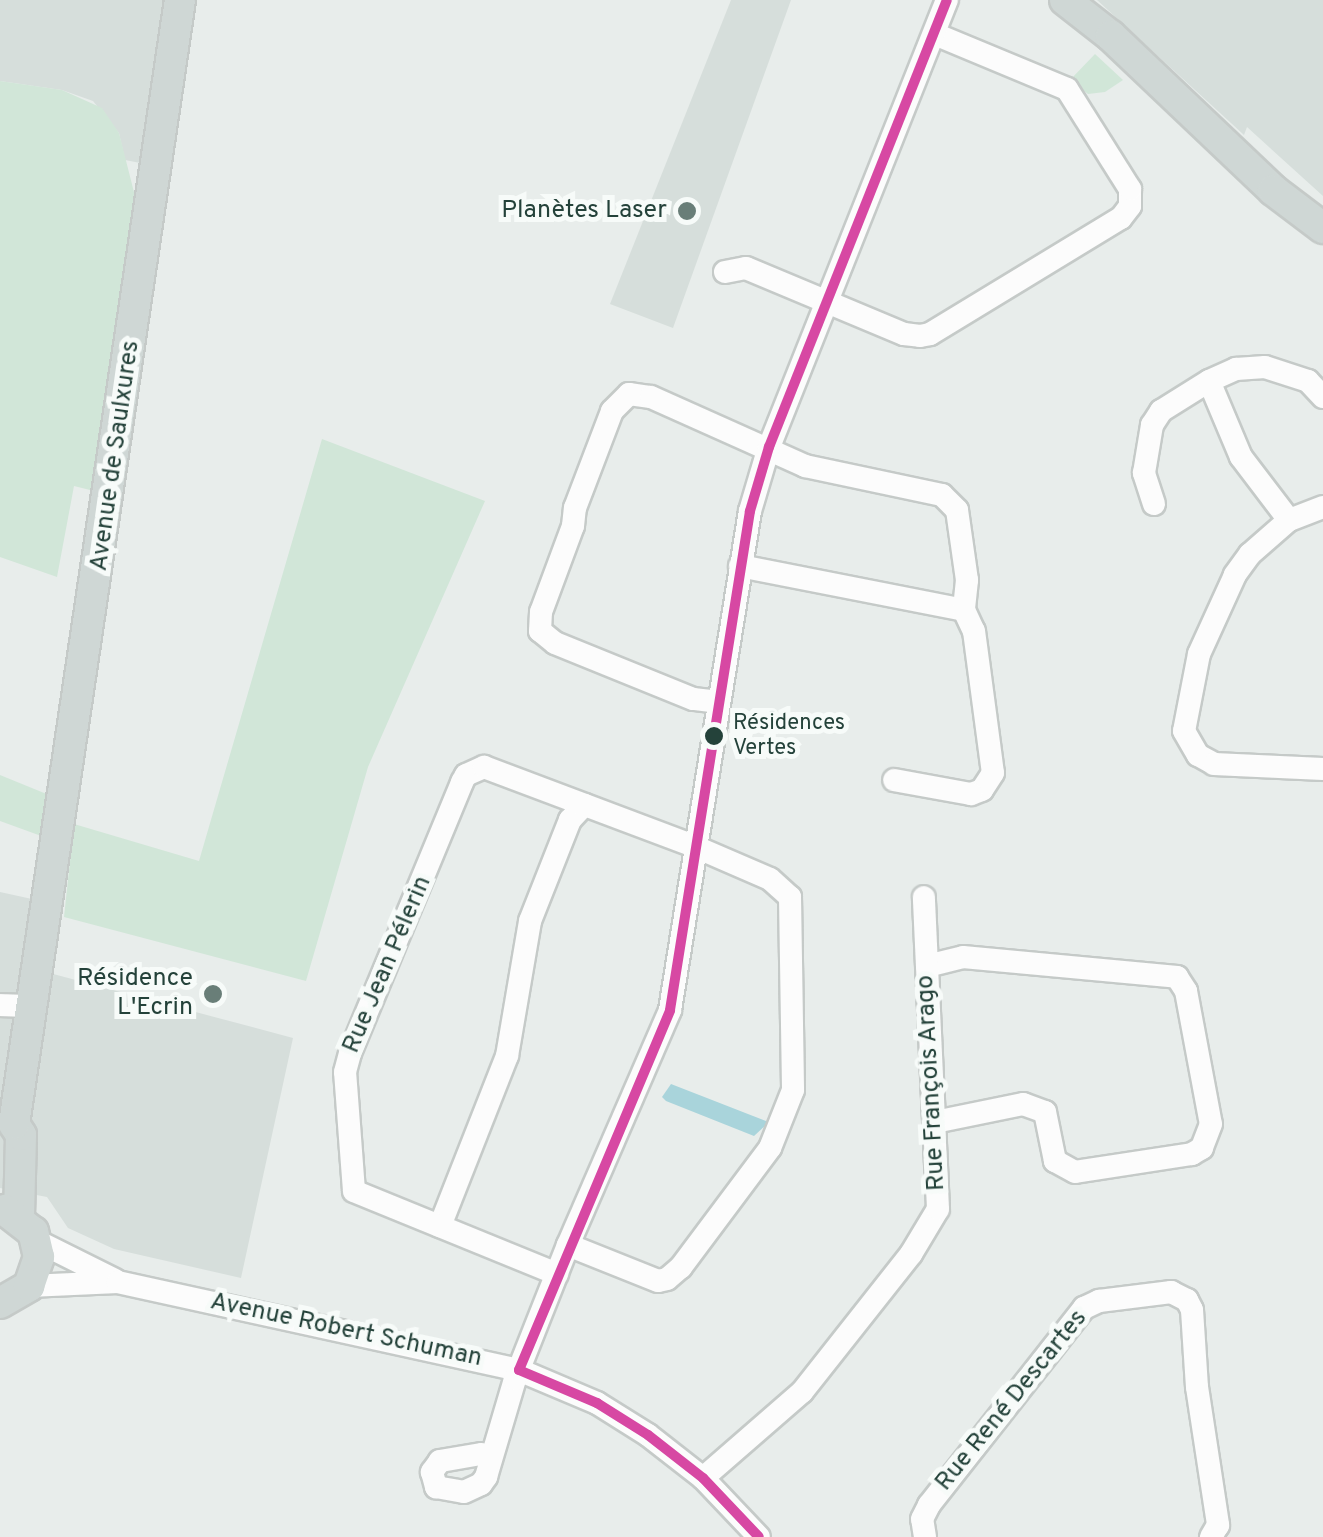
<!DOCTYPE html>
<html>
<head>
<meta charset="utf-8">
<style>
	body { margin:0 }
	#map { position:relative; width:1323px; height:1537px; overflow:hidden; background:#e8edeb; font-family:Overpass,sans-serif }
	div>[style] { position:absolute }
	.built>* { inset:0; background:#d6dedb }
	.green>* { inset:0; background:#d1e6d8 }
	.water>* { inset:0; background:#a9d4db }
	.roads { filter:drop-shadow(2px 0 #c5cac8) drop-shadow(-2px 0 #c5cac8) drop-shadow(0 2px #c5cac8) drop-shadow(0 -2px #c5cac8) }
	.minor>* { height:22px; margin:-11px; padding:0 11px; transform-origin:11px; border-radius:11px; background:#fcfcfc }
	.major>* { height:30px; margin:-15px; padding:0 15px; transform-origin:15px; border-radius:15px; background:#cfd7d5 }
	.bus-1>* { height:10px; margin:-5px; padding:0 5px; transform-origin:5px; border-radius:5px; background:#d748a3 }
	.dots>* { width:28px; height:28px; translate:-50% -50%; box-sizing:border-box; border:5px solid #f7fbf9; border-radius:50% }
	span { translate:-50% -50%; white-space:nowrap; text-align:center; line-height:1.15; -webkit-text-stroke:10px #f7fbf9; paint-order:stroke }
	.bus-label { font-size:22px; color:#24423a }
	.left { translate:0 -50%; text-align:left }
	.poi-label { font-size:25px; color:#24423a }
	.right { translate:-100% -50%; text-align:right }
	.street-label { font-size:25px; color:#24423a }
</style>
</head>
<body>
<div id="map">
	<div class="built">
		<i style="clip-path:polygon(0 0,191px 0,166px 168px,125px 160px,119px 133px,93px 101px,62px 90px,0 81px)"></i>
		<i style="clip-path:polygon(731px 0,791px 0,673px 328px,610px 304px)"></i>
		<i style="clip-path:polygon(1097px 0,1323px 0,1323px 196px,1247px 127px,1244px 135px)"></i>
		<i style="clip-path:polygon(0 892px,32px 899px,27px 967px,293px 1038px,241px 1278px,114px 1249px,68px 1228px,47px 1197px,0 1188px)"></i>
	</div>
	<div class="green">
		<i style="clip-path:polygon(1095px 54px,1123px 80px,1105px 92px,1088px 94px,1070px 80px)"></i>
		<i style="clip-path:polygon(0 81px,62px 90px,102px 108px,119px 133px,138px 208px,98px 492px,74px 486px,57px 577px,0 557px)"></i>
		<i style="clip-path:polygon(322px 439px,485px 501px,368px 767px,306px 981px,64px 917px,74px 824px,199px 861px)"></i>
		<i style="clip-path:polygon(0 775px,49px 795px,44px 837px,0 821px)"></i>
	</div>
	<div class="water">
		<i style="clip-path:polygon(671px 1084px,766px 1121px,766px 1125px,754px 1136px,666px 1101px,662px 1097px)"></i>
	</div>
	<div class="roads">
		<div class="minor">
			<i style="left:725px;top:272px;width:21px;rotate:-11deg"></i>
			<i style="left:746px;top:268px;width:171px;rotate:22.7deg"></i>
			<i style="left:904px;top:334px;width:16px;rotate:7deg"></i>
			<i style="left:920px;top:336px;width:10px;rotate:-11deg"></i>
			<i style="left:930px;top:334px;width:223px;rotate:-31.3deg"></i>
			<i style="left:1121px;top:218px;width:15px;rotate:-53deg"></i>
			<i style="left:1130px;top:206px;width:17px;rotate:-90deg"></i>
			<i style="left:1130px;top:189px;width:118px;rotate:-122.2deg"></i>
			<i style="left:1067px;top:89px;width:143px;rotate:-157.4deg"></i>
			<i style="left:1154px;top:504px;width:33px;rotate:-108deg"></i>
			<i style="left:1144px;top:473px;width:49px;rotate:-80.5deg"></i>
			<i style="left:1152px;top:425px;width:17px;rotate:-57deg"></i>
			<i style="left:1161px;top:411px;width:57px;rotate:-32deg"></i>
			<i style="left:1323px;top:507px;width:36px;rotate:159deg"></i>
			<i style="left:1289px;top:520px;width:52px;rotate:138.9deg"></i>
			<i style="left:1250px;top:554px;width:26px;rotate:126deg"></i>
			<i style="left:1235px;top:575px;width:87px;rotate:114.5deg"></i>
			<i style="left:1199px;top:654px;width:78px;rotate:101deg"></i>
			<i style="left:1184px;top:731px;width:28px;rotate:60deg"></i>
			<i style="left:1198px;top:755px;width:18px;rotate:29deg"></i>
			<i style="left:1214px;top:764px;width:109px;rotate:2.6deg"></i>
			<i style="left:1289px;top:520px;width:79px;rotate:-127.3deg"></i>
			<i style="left:1241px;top:457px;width:82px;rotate:-112.8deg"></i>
			<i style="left:1209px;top:381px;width:30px;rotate:-24deg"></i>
			<i style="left:1236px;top:369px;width:29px;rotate:-4deg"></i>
			<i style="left:1265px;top:367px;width:45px;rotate:18deg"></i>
			<i style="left:1308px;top:381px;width:22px;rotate:47deg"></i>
			<i style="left:740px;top:566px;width:228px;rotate:11.1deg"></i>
			<i style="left:719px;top:702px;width:26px;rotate:-173deg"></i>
			<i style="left:693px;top:699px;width:149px;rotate:-157.9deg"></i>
			<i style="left:555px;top:643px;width:19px;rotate:-141deg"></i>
			<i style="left:540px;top:631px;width:19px;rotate:-87deg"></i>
			<i style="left:541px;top:612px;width:92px;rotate:-69.6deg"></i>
			<i style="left:573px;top:526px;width:18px;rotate:-84deg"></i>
			<i style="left:575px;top:508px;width:104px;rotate:-69.1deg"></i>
			<i style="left:612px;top:411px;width:24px;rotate:-45deg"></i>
			<i style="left:629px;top:394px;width:22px;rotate:8deg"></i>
			<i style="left:651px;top:397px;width:169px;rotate:24.1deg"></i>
			<i style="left:805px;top:466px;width:140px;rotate:12deg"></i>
			<i style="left:942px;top:495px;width:21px;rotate:45deg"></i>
			<i style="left:957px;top:510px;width:71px;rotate:81.9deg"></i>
			<i style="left:967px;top:580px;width:30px;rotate:96deg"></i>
			<i style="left:964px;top:610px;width:23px;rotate:65deg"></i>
			<i style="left:974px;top:631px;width:143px;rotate:82.4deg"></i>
			<i style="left:993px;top:773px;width:20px;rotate:123deg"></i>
			<i style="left:982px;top:790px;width:12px;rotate:160deg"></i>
			<i style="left:971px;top:794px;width:78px;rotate:-169.7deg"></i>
			<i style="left:927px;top:966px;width:37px;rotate:-14deg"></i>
			<i style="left:963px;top:957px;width:215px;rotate:5.3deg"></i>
			<i style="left:1177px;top:977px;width:17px;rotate:57deg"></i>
			<i style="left:1186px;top:991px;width:135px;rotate:79.4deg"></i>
			<i style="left:1211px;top:1124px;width:26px;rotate:111deg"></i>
			<i style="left:1202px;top:1148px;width:12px;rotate:149deg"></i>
			<i style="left:1192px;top:1154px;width:118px;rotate:171.3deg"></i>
			<i style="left:1075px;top:1172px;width:23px;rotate:-151deg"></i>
			<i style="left:1055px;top:1161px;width:50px;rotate:-101.5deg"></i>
			<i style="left:1045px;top:1112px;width:23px;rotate:-160deg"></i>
			<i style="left:1023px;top:1104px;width:90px;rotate:168.4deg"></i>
			<i style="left:0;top:1005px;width:32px;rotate:2deg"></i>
			<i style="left:440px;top:1226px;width:183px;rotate:-68.5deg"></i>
			<i style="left:507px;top:1056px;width:137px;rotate:-80.3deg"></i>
			<i style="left:530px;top:921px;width:109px;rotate:-68.4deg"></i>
			<i style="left:570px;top:820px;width:21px;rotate:-47deg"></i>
			<i style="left:37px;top:1241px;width:87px;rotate:26.6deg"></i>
			<i style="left:557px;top:1274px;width:219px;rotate:-157.8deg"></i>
			<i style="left:354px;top:1191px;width:119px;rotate:-94.3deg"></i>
			<i style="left:345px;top:1072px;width:20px;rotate:-75deg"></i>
			<i style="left:350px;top:1053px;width:293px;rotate:-67.5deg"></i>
			<i style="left:462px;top:782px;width:8px;rotate:-60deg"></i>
			<i style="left:466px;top:775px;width:20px;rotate:-24deg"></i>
			<i style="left:484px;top:767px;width:219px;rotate:20.6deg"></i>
			<i style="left:689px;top:844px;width:88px;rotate:23.4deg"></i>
			<i style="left:770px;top:879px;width:27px;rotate:42deg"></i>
			<i style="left:790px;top:897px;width:193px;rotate:89.1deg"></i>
			<i style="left:793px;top:1090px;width:62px;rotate:111.6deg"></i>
			<i style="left:770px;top:1148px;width:149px;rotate:126.8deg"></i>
			<i style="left:681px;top:1267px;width:18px;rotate:139deg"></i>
			<i style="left:667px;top:1279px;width:9px;rotate:167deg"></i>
			<i style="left:658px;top:1281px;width:97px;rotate:-158.2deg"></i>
			<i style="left:29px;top:1286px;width:89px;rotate:-2.6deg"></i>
			<i style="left:118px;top:1282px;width:411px;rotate:12.4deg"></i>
			<i style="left:519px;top:1370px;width:85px;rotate:22.9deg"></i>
			<i style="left:597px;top:1403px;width:60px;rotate:32.1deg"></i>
			<i style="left:648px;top:1435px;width:70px;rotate:38deg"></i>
			<i style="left:703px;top:1478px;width:81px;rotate:46.5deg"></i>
			<i style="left:489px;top:1459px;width:9px;rotate:-148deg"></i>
			<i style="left:481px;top:1454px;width:42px;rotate:170.3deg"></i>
			<i style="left:440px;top:1461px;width:14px;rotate:126deg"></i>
			<i style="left:432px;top:1472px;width:16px;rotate:75deg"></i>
			<i style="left:436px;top:1487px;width:28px;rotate:10deg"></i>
			<i style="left:464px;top:1492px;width:19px;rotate:-25deg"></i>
			<i style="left:481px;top:1484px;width:9px;rotate:-54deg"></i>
			<i style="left:486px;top:1477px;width:102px;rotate:-73.5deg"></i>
			<i style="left:515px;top:1379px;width:144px;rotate:-68.4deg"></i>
			<i style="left:568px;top:1245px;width:256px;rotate:-66.5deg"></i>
			<i style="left:670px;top:1010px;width:505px;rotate:-80.89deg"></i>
			<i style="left:750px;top:511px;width:67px;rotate:-73.5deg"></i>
			<i style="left:769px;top:447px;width:481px;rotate:-68.3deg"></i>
			<i style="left:703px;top:1478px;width:131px;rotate:-41deg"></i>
			<i style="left:802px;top:1392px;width:176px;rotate:-51.7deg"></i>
			<i style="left:911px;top:1254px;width:52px;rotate:-59deg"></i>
			<i style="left:938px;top:1209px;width:312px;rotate:-92.6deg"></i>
			<i style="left:925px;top:1537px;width:18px;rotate:-99deg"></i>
			<i style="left:922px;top:1519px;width:16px;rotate:-63deg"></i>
			<i style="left:929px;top:1505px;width:251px;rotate:-51.8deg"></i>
			<i style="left:1084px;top:1308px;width:17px;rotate:-25deg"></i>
			<i style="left:1099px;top:1301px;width:73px;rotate:-7.1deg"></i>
			<i style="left:1171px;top:1292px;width:18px;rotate:27deg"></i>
			<i style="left:1187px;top:1300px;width:11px;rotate:63deg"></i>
			<i style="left:1192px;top:1310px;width:77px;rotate:86.3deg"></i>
			<i style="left:1197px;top:1387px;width:140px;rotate:81.3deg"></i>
			<i style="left:1218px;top:1525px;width:14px;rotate:120deg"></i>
		</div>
		<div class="major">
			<i style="left:1065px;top:0;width:58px;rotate:38deg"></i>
			<i style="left:1111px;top:36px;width:224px;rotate:43.5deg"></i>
			<i style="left:1273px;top:190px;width:63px;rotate:37.2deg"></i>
			<i style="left:19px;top:1217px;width:82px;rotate:-88.6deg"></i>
			<i style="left:21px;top:1135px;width:13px;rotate:-122deg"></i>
			<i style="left:14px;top:1124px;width:1136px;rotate:-81.6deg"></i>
			<i style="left:0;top:1303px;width:34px;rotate:-30deg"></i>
			<i style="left:29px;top:1286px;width:31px;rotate:-71deg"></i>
			<i style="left:39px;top:1257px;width:26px;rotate:-103deg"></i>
			<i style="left:33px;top:1232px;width:36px;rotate:-142deg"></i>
		</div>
	</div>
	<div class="bus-1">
		<i style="left:519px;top:1370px;width:390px;rotate:-67.2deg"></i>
		<i style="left:670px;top:1010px;width:505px;rotate:-80.89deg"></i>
		<i style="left:750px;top:511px;width:67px;rotate:-73.5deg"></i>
		<i style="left:769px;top:447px;width:481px;rotate:-68.3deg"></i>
		<i style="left:519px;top:1370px;width:85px;rotate:22.9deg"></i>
		<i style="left:597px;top:1403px;width:60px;rotate:32.1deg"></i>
		<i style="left:648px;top:1435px;width:70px;rotate:38deg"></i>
		<i style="left:703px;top:1478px;width:81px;rotate:46.5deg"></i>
	</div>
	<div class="dots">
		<i style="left:687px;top:211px;background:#697e78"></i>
		<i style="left:714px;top:736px;background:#24423a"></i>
		<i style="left:213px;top:994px;background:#697e78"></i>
	</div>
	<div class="bus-label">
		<span class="left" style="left:733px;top:736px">Résidences<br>Vertes</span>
	</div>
	<div class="poi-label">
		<span class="right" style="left:667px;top:211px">Planètes Laser</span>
		<span class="right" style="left:193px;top:994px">Résidence<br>L'Ecrin</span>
	</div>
	<div class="street-label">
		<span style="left:116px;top:456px;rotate:-82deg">Avenue de Saulxures</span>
		<span style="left:388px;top:965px;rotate:-67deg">Rue Jean Pélerin</span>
		<span style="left:932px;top:1083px;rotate:-93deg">Rue François Arago</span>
		<span style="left:346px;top:1331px;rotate:12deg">Avenue Robert Schuman</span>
		<span style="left:1012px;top:1401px;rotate:-51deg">Rue René Descartes</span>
	</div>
</div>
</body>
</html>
